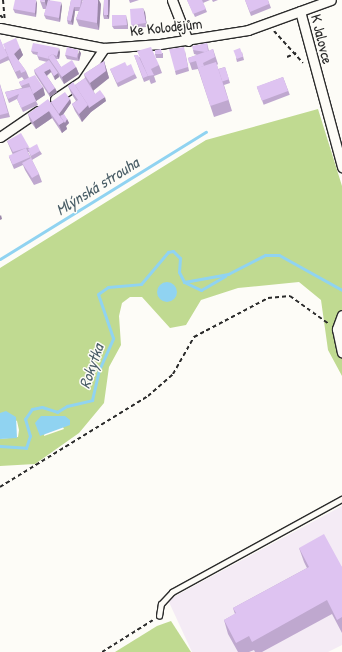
<!DOCTYPE html>
<html>
<head>
<meta charset="utf-8">
<style>
	body { margin:0 }
	#map { position:relative; width:342px; height:652px; overflow:hidden; background:#fdfcf7; font-family:"Patrick Hand",sans-serif }
	div>[style] { position:absolute }
	.built>* { inset:0; background:#f4ebf5 }
	.green>* { inset:0; background:#c0da91 }
	.water>* { inset:0; background:#90d3f1 }
	.round { border-radius:50% }
	.stream>* { height:3px; margin:-1.5px; padding:0 1.5px; transform-origin:1.5px; border-radius:1.5px; background:#90d3f1 }
	.path>* { height:2px; margin-top:-1px; transform-origin:0; background:repeating-linear-gradient(90deg,#2b2b2b 0 4px,transparent 0 7px) }
	.roads { filter:drop-shadow(1px 0 #2b2b2b) drop-shadow(-1px 0 #2b2b2b) drop-shadow(0 1px #2b2b2b) drop-shadow(0 -1px #2b2b2b) }
	.service>* { height:4.5px; margin:-2.25px; padding:0 2.25px; transform-origin:2.25px; border-radius:2.25px; background:#fdfcf7 }
	.minor>* { height:9px; margin:-4.5px; padding:0 4.5px; transform-origin:4.5px; border-radius:4.5px; background:#fdfcf7 }
	.wall>* { inset:0; background:#bfa8cf; transform-origin:0 0 }
	.shaded-wall>* { inset:0; background:#9b88a9 }
	.building>* { inset:0; background:#dec3f1; transform-origin:0 0 }
	span { translate:-50% -50%; white-space:nowrap; text-align:center; line-height:1.15; -webkit-text-stroke:3px #fdfcf7; paint-order:stroke }
	.street-label { font-size:15px; color:#2b2b2b }
	.water-label { font-size:16px; color:#495d66; font-style:italic }
</style>
</head>
<body>
<div id="map">
	<div class="built">
		<i style="clip-path:polygon(342px 506px,342px 645px,328px 652px,192px 652px,168px 600px)"></i>
	</div>
	<div class="green">
		<i style="clip-path:polygon(evenodd,318px 109px,342px 186px,342px 376px,328px 350px,321px 300px,299px 282px,238px 288px,201px 300px,186px 325px,170px 328px,142px 297px,130px 297px,122px 303px,119px 316px,121px 345px,109px 367px,104px 403px,79px 433px,35px 464px,0 466px,0 439px,18px 437px,19px 430px,17px 421px,0 413px,0 268px,206px 140px,318px 109px,47px 418px,58px 418px,64px 429px,44px 436px,47px 418px)"></i>
		<i style="clip-path:polygon(171px 621px,191px 652px,115px 652px,157px 626px)"></i>
	</div>
	<div class="water">
		<i class="round" style="left:157px;top:282px;width:20px;height:20px"></i>
		<i style="clip-path:polygon(6px 411px,16px 417px,17px 438px,0 439px,0 413px)"></i>
		<i style="clip-path:polygon(41px 416px,65px 416px,70px 420px,70px 425px,40px 436px,35px 423px)"></i>
	</div>
	<div class="stream">
		<i style="left:0;top:259px;width:242px;rotate:-31.7deg"></i>
		<i style="left:184px;top:282px;width:19px;rotate:25deg"></i>
		<i style="left:201px;top:290px;width:28px;rotate:-30deg"></i>
		<i style="left:0;top:446px;width:26px;rotate:4deg"></i>
		<i style="left:26px;top:448px;width:13px;rotate:-72deg"></i>
		<i style="left:30px;top:436px;width:18px;rotate:-106deg"></i>
		<i style="left:25px;top:419px;width:12px;rotate:-55deg"></i>
		<i style="left:32px;top:409px;width:10px;rotate:-11deg"></i>
		<i style="left:42px;top:407px;width:16px;rotate:18deg"></i>
		<i style="left:57px;top:412px;width:12px;rotate:-31deg"></i>
		<i style="left:67px;top:406px;width:26px;rotate:-13deg"></i>
		<i style="left:92px;top:400px;width:31px;rotate:-77deg"></i>
		<i style="left:99px;top:370px;width:35px;rotate:-66deg"></i>
		<i style="left:113px;top:338px;width:46px;rotate:-108.8deg"></i>
		<i style="left:98px;top:294px;width:12px;rotate:-35deg"></i>
		<i style="left:108px;top:287px;width:33px;rotate:-5deg"></i>
		<i style="left:141px;top:284px;width:42px;rotate:-49.8deg"></i>
		<i style="left:168px;top:252px;width:5px;rotate:-11deg"></i>
		<i style="left:173px;top:251px;width:10px;rotate:45deg"></i>
		<i style="left:180px;top:258px;width:14px;rotate:94deg"></i>
		<i style="left:179px;top:272px;width:11px;rotate:63deg"></i>
		<i style="left:184px;top:282px;width:45px;rotate:-10.3deg"></i>
		<i style="left:228px;top:274px;width:42px;rotate:-27.2deg"></i>
		<i style="left:265px;top:255px;width:14px"></i>
		<i style="left:279px;top:255px;width:72px;rotate:29.1deg"></i>
	</div>
	<div class="path">
		<i style="left:3px;top:0;width:21px;rotate:85deg"></i>
		<i style="left:0;top:15px;width:6px;rotate:45deg"></i>
		<i style="left:274px;top:31px;width:43px;rotate:47.8deg"></i>
		<i style="left:287px;top:57px;width:10px;rotate:-24deg"></i>
		<i style="left:0;top:487px;width:174px;rotate:-31.6deg"></i>
		<i style="left:148px;top:396px;width:33px;rotate:-41deg"></i>
		<i style="left:173px;top:374px;width:43px;rotate:-60.4deg"></i>
		<i style="left:194px;top:337px;width:84px;rotate:-27.8deg"></i>
		<i style="left:268px;top:298px;width:22px;rotate:-5deg"></i>
		<i style="left:290px;top:296px;width:48px;rotate:35.7deg"></i>
		<i style="left:102px;top:652px;width:60px;rotate:-32.1deg"></i>
	</div>
	<div class="roads">
		<div class="service">
			<i style="left:159px;top:616px;width:12px;rotate:-81deg"></i>
			<i style="left:161px;top:604px;width:16px;rotate:-47deg"></i>
			<i style="left:172px;top:592px;width:194px;rotate:-28.7deg"></i>
		</div>
		<div class="minor">
			<i style="left:172px;top:0;width:44px;rotate:68.7deg"></i>
			<i style="left:300px;top:11px;width:162px;rotate:74.9deg"></i>
			<i style="left:0;top:28px;width:106px;rotate:10.9deg"></i>
			<i style="left:104px;top:48px;width:56px;rotate:-4.1deg"></i>
			<i style="left:160px;top:44px;width:89px;rotate:-9deg"></i>
			<i style="left:248px;top:30px;width:88px;rotate:-19.9deg"></i>
			<i style="left:55px;top:99px;width:32px;rotate:-34deg"></i>
			<i style="left:82px;top:81px;width:40px;rotate:-56deg"></i>
			<i style="left:0;top:137px;width:46px;rotate:-34.4deg"></i>
			<i style="left:342px;top:315px;width:15px;rotate:110deg"></i>
			<i style="left:337px;top:329px;width:24px;rotate:78deg"></i>
		</div>
	</div>
	<div class="wall">
		<i style="clip-path:polygon(71px 0,83px 0,82px 2px,101px 4px,99px 30px,79px 26px,76px 19px,79px 11px,75px 11px,73px 25px,68px 24px,67px 20px)"></i>
		<i style="clip-path:polygon(104px 0,110px 0,109px 19px,104px 19px,103px 15px)"></i>
		<i style="clip-path:polygon(129px 0,139px 0,130px 3px)"></i>
		<i style="clip-path:polygon(187px 0,210px 0,203px 3px,207px 12px,195px 17px)"></i>
		<i style="clip-path:polygon(212px 0,218px 0,213px 2px)"></i>
		<i style="clip-path:polygon(245px 0,268px 0,271px 8px,251px 16px)"></i>
		<i style="clip-path:polygon(40px 1px,62px 6px,60px 22px,46px 19px,44px 15px,46px 9px,43px 9px)"></i>
		<i style="clip-path:polygon(37px 3px,36px 17px,15px 13px,13px 9px)"></i>
		<i style="clip-path:polygon(145px 12px,147px 27px,132px 28px,131px 25px)"></i>
		<i style="clip-path:polygon(127px 19px,128px 29px,114px 29px,112px 26px)"></i>
		<i style="clip-path:polygon(0 39px,4px 49px,20px 48px,23px 55px,18px 60px,26px 71px,29px 78px,43px 87px,45px 95px,36px 101px,38px 105px,23px 112px,17px 99px,9px 103px,5px 92px,22px 88px,19px 82px,24px 80px,22px 77px,18px 79px,8px 58px,9px 60px,0 64px)"></i>
		<i style="clip-path:polygon(207px 43px,209px 51px,213px 49px,218px 64px,217px 65px,218px 69px,225px 67px,230px 83px,224px 85px,232px 111px,214px 117px,198px 69px,192px 70px,188px 58px,197px 55px,194px 54px,193px 50px)"></i>
		<i style="clip-path:polygon(31px 51px,60px 52px,59px 59px,56px 59px,61px 67px,76px 67px,79px 74px,64px 84px,59px 76px,59px 77px,55px 80px,51px 72px,47px 76px,55px 88px,57px 92px,50px 97px,35px 74px,34px 70px,47px 62px,39px 60px,37px 55px,33px 54px)"></i>
		<i style="clip-path:polygon(185px 51px,189px 71px,176px 75px,175px 71px)"></i>
		<i style="clip-path:polygon(242px 52px,244px 60px,237px 62px,236px 58px)"></i>
		<i style="clip-path:polygon(81px 53px,79px 61px,67px 59px,65px 55px)"></i>
		<i style="clip-path:polygon(163px 53px,163px 58px,156px 58px,155px 54px)"></i>
		<i style="clip-path:polygon(134px 55px,159px 65px,162px 73px,154px 76px,156px 82px,151px 84px,149px 79px,149px 80px,144px 82px)"></i>
		<i style="clip-path:polygon(104px 61px,109px 78px,93px 90px,95px 94px,106px 101px,91px 112px,82px 122px,75px 111px,72px 104px,76px 101px,71px 93px,68px 86px,75px 85px,85px 78px,84px 74px)"></i>
		<i style="clip-path:polygon(127px 66px,135px 74px,137px 78px,118px 87px,110px 69px)"></i>
		<i style="left:283px;top:77px;width:19px;height:28px;rotate:69deg"></i>
		<i style="clip-path:polygon(0 84px,10px 117px,0 119px)"></i>
		<i style="clip-path:polygon(70px 99px,71px 103px,63px 114px,67px 119px,69px 123px,66px 126px,67px 129px,62px 133px,52px 118px,36px 129px,30px 121px,28px 114px,51px 102px)"></i>
		<i style="clip-path:polygon(7px 141px,40px 151px,42px 154px,32px 160px,29px 152px,28px 152px,39px 174px,42px 182px,34px 185px,25px 170px,23px 165px,14px 169px,9px 157px,13px 155px)"></i>
		<i style="clip-path:polygon(299px 548px,342px 567px,342px 633px,332px 614px,262px 652px,255px 652px,254px 650px,249px 652px,238px 652px,228px 634px,224px 620px,235px 614px,233px 608px,307px 568px,304px 562px)"></i>
	</div>
	<div class="shaded-wall">
		<i style="clip-path:polygon(36px 0,37px 3px,36px 17px,35px 13px)"></i>
		<i style="clip-path:polygon(45px 0,50px 0,47px 9px,45px 2px)"></i>
		<i style="clip-path:polygon(98px 0,99px 0,101px 4px,99px 30px,97px 23px)"></i>
		<i style="clip-path:polygon(108px 0,110px 0,109px 19px,107px 16px)"></i>
		<i style="clip-path:polygon(61px 2px,62px 6px,60px 22px,59px 18px)"></i>
		<i style="clip-path:polygon(74px 7px,75px 11px,73px 25px,71px 21px)"></i>
		<i style="clip-path:polygon(143px 8px,145px 12px,147px 27px,146px 23px)"></i>
		<i style="clip-path:polygon(126px 15px,127px 19px,128px 29px,127px 25px)"></i>
		<i style="clip-path:polygon(20px 48px,23px 55px,17px 62px,14px 54px)"></i>
		<i style="clip-path:polygon(59px 48px,60px 52px,59px 59px,57px 56px)"></i>
		<i style="clip-path:polygon(79px 50px,81px 53px,79px 61px,78px 58px)"></i>
		<i style="clip-path:polygon(104px 61px,109px 78px,93px 91px,90px 83px)"></i>
		<i style="clip-path:polygon(76px 67px,79px 74px,64px 84px,62px 77px)"></i>
		<i style="clip-path:polygon(50px 69px,51px 72px,46px 76px,44px 72px)"></i>
		<i style="clip-path:polygon(58px 73px,59px 77px,55px 80px,54px 76px)"></i>
		<i style="clip-path:polygon(43px 87px,45px 95px,36px 101px,33px 94px)"></i>
		<i style="clip-path:polygon(55px 88px,57px 92px,50px 97px,49px 93px)"></i>
		<i style="clip-path:polygon(105px 97px,106px 101px,91px 112px,82px 122px,79px 114px,88px 105px)"></i>
		<i style="clip-path:polygon(70px 99px,71px 103px,60px 119px,58px 115px)"></i>
		<i style="clip-path:polygon(49px 111px,52px 118px,36px 129px,33px 122px)"></i>
		<i style="clip-path:polygon(67px 119px,69px 123px,66px 126px,67px 129px,62px 133px,59px 125px)"></i>
		<i style="clip-path:polygon(1px 215px,2px 219px,0 220px,0 216px)"></i>
	</div>
	<div class="building">
		<i style="clip-path:polygon(15px 0,36px 0,35px 13px,13px 9px)"></i>
		<i style="clip-path:polygon(40px 0,45px 0,45px 2px,40px 1px)"></i>
		<i style="clip-path:polygon(48px 0,61px 2px,59px 18px,44px 15px)"></i>
		<i style="clip-path:polygon(71px 0,81px 0,80px 7px,74px 7px,71px 21px,67px 20px)"></i>
		<i style="clip-path:polygon(83px 0,98px 0,97px 23px,76px 19px)"></i>
		<i style="left:104px;top:0;width:4px;height:15px"></i>
		<i style="clip-path:polygon(187px 0,202px 0,206px 9px,193px 14px)"></i>
		<i style="clip-path:polygon(245px 0,268px 0,269px 4px,250px 12px)"></i>
		<i style="clip-path:polygon(143px 8px,146px 23px,131px 25px,130px 9px)"></i>
		<i style="clip-path:polygon(112px 15px,126px 15px,127px 25px,112px 26px)"></i>
		<i style="clip-path:polygon(16px 38px,20px 48px,14px 54px,26px 71px,21px 73px,20px 70px,15px 72px,3px 44px)"></i>
		<i style="clip-path:polygon(0 39px,8px 56px,0 60px)"></i>
		<i style="clip-path:polygon(33px 43px,59px 48px,57px 56px,54px 55px,53px 54px,51px 55px,48px 57px,49px 59px,37px 56px,38px 52px,31px 51px)"></i>
		<i style="clip-path:polygon(207px 43px,208px 51px,205px 52px,193px 50px,192px 46px)"></i>
		<i style="left:67px;top:47px;width:12px;height:8px;rotate:14deg"></i>
		<i style="clip-path:polygon(151px 47px,159px 65px,151px 69px,154px 75px,148px 76px,137px 51px)"></i>
		<i style="clip-path:polygon(184px 47px,188px 67px,175px 71px,169px 49px)"></i>
		<i style="left:240px;top:48px;width:9px;height:7px;rotate:69deg"></i>
		<i style="clip-path:polygon(161px 49px,162px 54px,155px 54px,155px 50px)"></i>
		<i style="clip-path:polygon(213px 49px,215px 57px,203px 63px,204px 66px,198px 68px,196px 61px,189px 63px,188px 58px)"></i>
		<i style="clip-path:polygon(53px 54px,61px 67px,72px 60px,76px 67px,62px 77px,48px 57px)"></i>
		<i style="clip-path:polygon(134px 55px,138px 55px,148px 76px,143px 78px)"></i>
		<i style="clip-path:polygon(49px 60px,58px 73px,54px 76px,50px 69px,44px 72px,55px 88px,49px 93px,34px 70px)"></i>
		<i style="clip-path:polygon(104px 61px,106px 71px,90px 83px,84px 74px)"></i>
		<i style="clip-path:polygon(125px 62px,127px 66px,131px 64px,135px 74px,117px 83px,110px 69px)"></i>
		<i style="left:216px;top:62px;width:40px;height:19px;rotate:72deg"></i>
		<i style="left:225px;top:67px;width:13px;height:7px;rotate:72deg"></i>
		<i style="clip-path:polygon(35px 75px,43px 87px,33px 94px,29px 83px,21px 86px,19px 82px)"></i>
		<i style="left:283px;top:77px;width:15px;height:28px;rotate:70deg"></i>
		<i style="clip-path:polygon(85px 78px,95px 94px,100px 90px,105px 97px,89px 108px,88px 105px,75px 85px)"></i>
		<i style="clip-path:polygon(73px 82px,88px 105px,79px 114px,72px 104px,78px 100px,68px 86px)"></i>
		<i style="clip-path:polygon(0 85px,8px 113px,0 115px)"></i>
		<i style="clip-path:polygon(30px 87px,36px 101px,21px 108px,17px 99px,19px 94px,8px 99px,5px 92px)"></i>
		<i style="clip-path:polygon(65px 92px,70px 99px,59px 114px,51px 102px)"></i>
		<i style="clip-path:polygon(48px 99px,64px 122px,59px 125px,49px 111px,33px 122px,28px 114px)"></i>
		<i style="clip-path:polygon(64px 114px,67px 119px,65px 123px,60px 116px)"></i>
		<i style="clip-path:polygon(21px 133px,29px 147px,13px 152px,7px 141px)"></i>
		<i style="clip-path:polygon(37px 144px,40px 151px,31px 156px,28px 149px)"></i>
		<i style="left:26px;top:148px;width:10px;height:19px;rotate:66deg"></i>
		<i style="clip-path:polygon(31px 158px,39px 174px,32px 178px,22px 163px)"></i>
		<i style="clip-path:polygon(324px 534px,342px 567px,342px 617px,337px 620px,327px 600px,252px 642px,249px 636px,236px 643px,224px 620px,236px 613px,233px 608px,309px 567px,299px 548px)"></i>
	</div>
	<div class="street-label">
		<span style="left:166px;top:27px;rotate:-6deg">Ke Kolodějům</span>
		<span style="left:322px;top:39px;rotate:76deg">K Jalovce</span>
	</div>
	<div class="water-label">
		<span style="left:97px;top:186px;rotate:-32deg">Mlýnská strouha</span>
		<span style="left:91px;top:366px;rotate:-71deg">Rokytka</span>
	</div>
</div>
</body>
</html>
